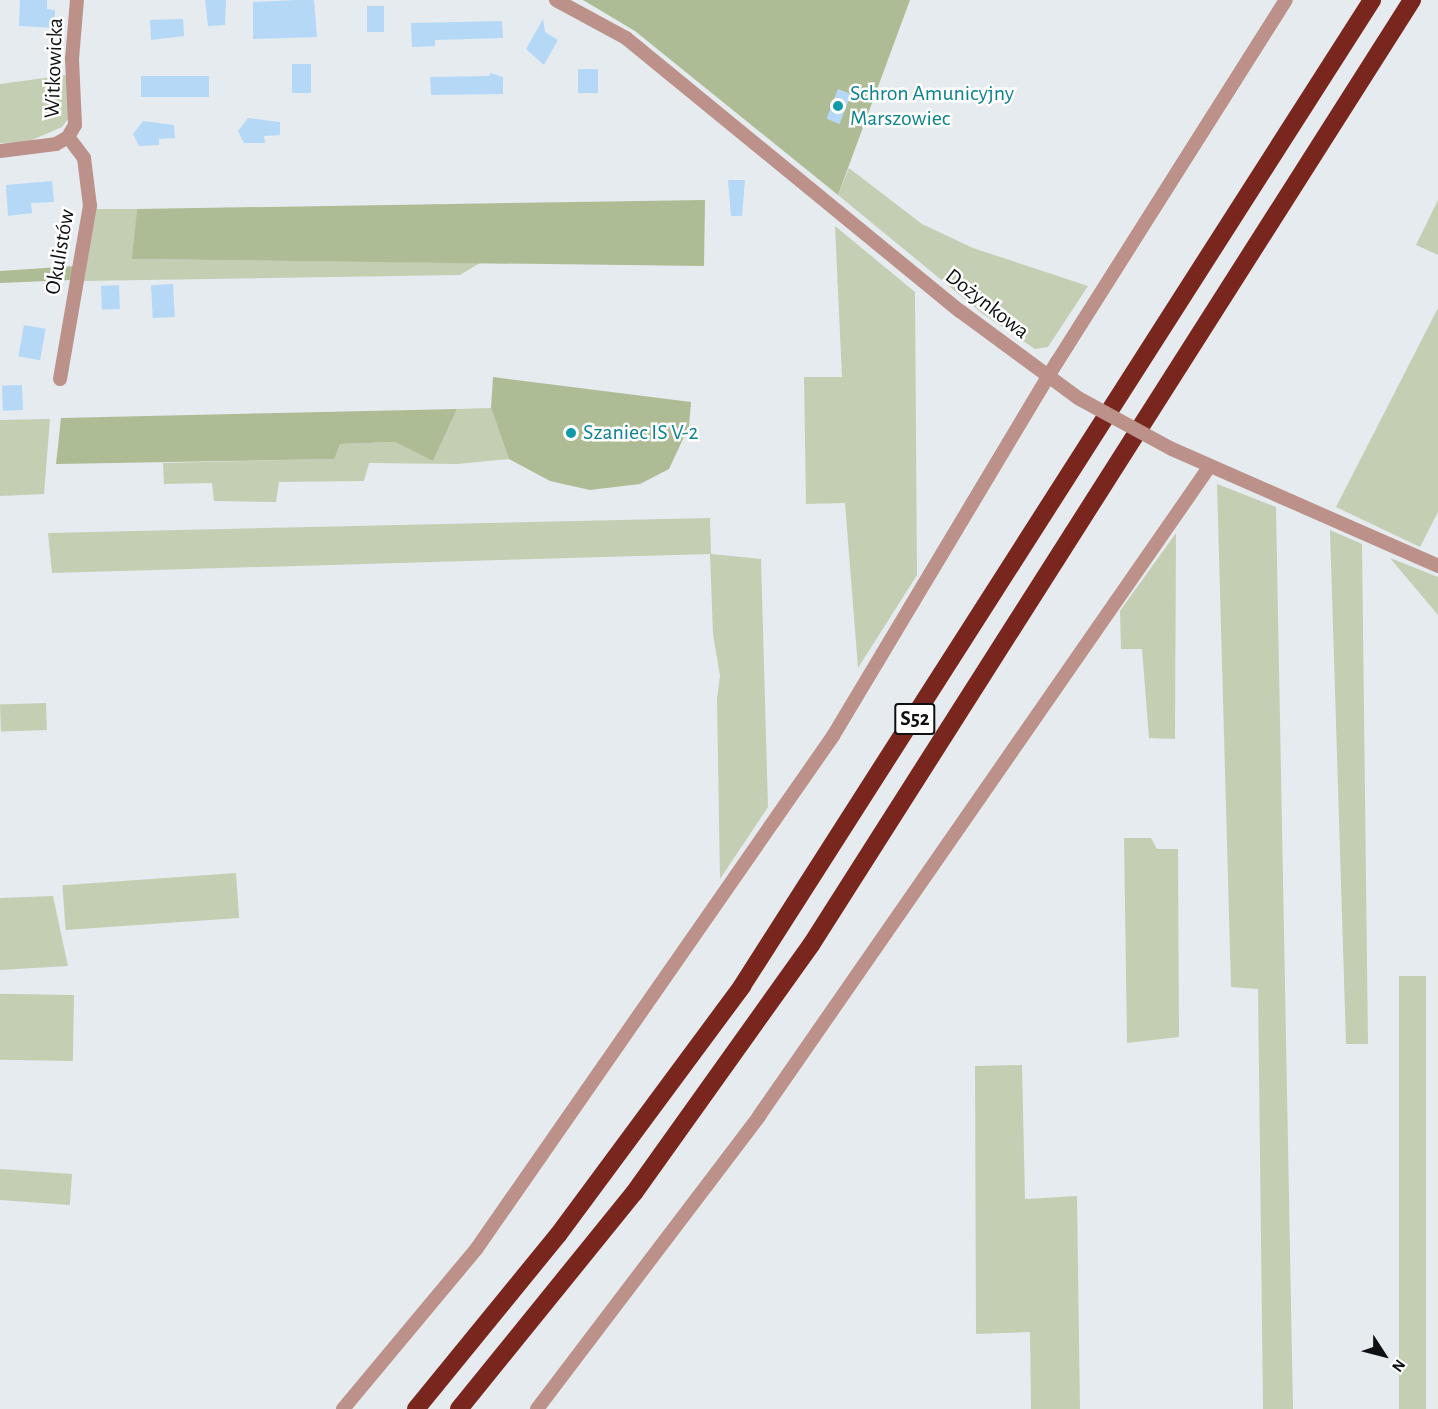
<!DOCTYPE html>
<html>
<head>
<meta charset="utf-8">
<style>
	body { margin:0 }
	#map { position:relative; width:1438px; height:1409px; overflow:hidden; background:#e6ebef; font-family:"Alegreya Sans",sans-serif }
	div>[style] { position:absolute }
	.green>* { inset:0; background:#c4ceb3; transform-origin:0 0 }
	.forest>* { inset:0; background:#adbc94 }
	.building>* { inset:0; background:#b5d8f7; transform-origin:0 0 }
	.minor>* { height:14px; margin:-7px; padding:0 7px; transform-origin:7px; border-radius:7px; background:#bb918a }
	.highway>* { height:18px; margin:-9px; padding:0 9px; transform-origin:9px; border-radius:9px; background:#79271e }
	.minor-bridge>* { height:14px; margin:-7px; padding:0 7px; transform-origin:7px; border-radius:7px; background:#bb918a }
	.dots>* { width:16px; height:16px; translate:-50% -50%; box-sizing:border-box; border:3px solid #fff; border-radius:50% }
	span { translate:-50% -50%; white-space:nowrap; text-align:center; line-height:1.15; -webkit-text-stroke:5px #fff; paint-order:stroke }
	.shield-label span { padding:2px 4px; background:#fff; border:2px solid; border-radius:4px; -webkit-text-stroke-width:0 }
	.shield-label { font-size:21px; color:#0e1011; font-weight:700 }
	.street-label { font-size:22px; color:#0e1011 }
	.culture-label { font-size:22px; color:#0d838f }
	.left { translate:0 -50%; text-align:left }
	.north { position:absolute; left:1354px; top:1325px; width:60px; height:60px; -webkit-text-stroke:4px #fff; paint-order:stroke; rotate:126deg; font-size:16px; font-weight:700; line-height:24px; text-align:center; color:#0e1011 }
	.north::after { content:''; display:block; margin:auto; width:21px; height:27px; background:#0e1011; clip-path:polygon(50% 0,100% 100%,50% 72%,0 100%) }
</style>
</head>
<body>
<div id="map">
	<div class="green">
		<i style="clip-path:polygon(67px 75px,68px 119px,62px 127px,27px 142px,0 143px,0 84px)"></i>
		<i style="clip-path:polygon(849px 168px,922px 224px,973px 248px,1088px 286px,1048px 347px,1035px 349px,983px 314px,838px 195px)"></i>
		<i style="clip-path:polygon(1438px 200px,1438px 255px,1416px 245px)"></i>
		<i style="clip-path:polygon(92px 209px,137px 209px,133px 259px,480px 263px,460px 275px,81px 281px)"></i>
		<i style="clip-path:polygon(835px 226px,915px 292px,917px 575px,858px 668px,845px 503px,806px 504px,804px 377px,842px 377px)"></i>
		<i style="clip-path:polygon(1438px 308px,1438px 512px,1420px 547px,1336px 507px)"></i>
		<i style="clip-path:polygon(491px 408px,509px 459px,457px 464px,369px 463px,364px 481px,279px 482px,276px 502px,214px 501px,212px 483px,164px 484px,163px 463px,333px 459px,339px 444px,396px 442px,433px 461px,457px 409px)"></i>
		<i style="clip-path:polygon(50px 419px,44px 494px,0 496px,0 420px)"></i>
		<i style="clip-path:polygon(1217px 484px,1276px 507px,1293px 1409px,1263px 1409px,1258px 989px,1231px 987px)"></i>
		<i style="clip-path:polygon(710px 518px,711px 554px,761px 559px,768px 807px,720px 879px,717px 699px,720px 676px,713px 634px,710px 554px,52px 573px,48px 533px)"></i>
		<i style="clip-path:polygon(1330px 530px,1362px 544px,1368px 1044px,1346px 1044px)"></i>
		<i style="clip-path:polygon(1176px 533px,1175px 739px,1149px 738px,1142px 649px,1121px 649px,1120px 611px)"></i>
		<i style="clip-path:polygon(1390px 558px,1438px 577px,1438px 615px)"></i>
		<i style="left:46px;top:703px;width:27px;height:46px;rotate:88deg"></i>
		<i style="clip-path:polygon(1124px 838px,1151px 838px,1157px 849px,1178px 849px,1179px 1037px,1127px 1043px)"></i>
		<i style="left:236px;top:873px;width:45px;height:174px;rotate:86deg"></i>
		<i style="clip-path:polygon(53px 896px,68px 966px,0 970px,0 898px)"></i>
		<i style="left:1399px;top:976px;width:27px;height:433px"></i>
		<i style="left:74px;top:995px;width:66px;height:74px;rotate:91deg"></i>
		<i style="clip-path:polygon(1022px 1065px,1025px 1199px,1077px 1196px,1080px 1409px,1031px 1409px,1030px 1332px,976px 1334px,975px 1066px)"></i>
		<i style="left:72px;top:1174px;width:31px;height:72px;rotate:94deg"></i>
	</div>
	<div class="forest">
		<i style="clip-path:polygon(583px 0,910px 0,838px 195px,635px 31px)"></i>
		<i style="clip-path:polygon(705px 200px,704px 266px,132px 259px,137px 209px)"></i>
		<i style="clip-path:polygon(75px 266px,71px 280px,0 283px,0 271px)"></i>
		<i style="clip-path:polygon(493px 377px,691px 402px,689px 426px,669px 469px,640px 484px,590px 490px,550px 481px,509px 459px,491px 408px)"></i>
		<i style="clip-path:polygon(457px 409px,433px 461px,395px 442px,340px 444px,334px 459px,56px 464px,61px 418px)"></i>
	</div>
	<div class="building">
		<i style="clip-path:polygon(20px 0,47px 0,47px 9px,55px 10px,54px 28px,19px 26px)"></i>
		<i style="clip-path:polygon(205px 0,226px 0,225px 25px,208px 26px)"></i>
		<i style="clip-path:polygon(297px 0,314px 0,317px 37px,253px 39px,253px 2px)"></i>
		<i style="left:384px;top:6px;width:26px;height:17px;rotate:90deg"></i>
		<i style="clip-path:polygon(183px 19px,184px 36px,151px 40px,150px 20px)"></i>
		<i style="clip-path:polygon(543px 19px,545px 32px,558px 40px,544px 65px,526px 49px)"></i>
		<i style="clip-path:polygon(502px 21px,503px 38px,435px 40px,435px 46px,412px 47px,411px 23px)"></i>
		<i style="left:292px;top:64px;width:19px;height:29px"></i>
		<i style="left:578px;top:69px;width:20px;height:24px"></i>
		<i style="clip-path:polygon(490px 73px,503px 77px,503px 94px,431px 95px,430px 77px,489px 76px)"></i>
		<i style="left:141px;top:76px;width:68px;height:21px"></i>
		<i style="left:838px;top:89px;width:14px;height:32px;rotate:21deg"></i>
		<i style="clip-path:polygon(248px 118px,280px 122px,280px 135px,264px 136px,265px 143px,244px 143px,238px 131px)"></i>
		<i style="clip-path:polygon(143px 121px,174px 125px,175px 138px,159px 139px,159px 145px,139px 146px,133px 134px)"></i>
		<i style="clip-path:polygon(728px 180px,745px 180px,742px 216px,731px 216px)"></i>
		<i style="clip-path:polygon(52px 181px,54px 202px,31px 203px,32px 213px,8px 216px,6px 185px)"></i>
		<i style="left:173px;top:284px;width:33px;height:22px;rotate:87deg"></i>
		<i style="left:119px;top:285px;width:24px;height:18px;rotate:88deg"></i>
		<i style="left:24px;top:325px;width:22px;height:32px;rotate:10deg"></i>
		<i style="left:22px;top:385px;width:25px;height:20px;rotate:88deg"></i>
	</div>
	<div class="minor">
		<i style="left:556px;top:0;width:80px;rotate:28.5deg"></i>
		<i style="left:626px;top:38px;width:431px;rotate:39.3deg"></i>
		<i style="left:960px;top:311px;width:147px;rotate:36.4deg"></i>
		<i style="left:0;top:151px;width:56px;rotate:-7.1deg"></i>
		<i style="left:56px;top:144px;width:14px;rotate:-30deg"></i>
		<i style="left:68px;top:137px;width:14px;rotate:-60deg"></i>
		<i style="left:75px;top:125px;width:66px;rotate:-92.6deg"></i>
		<i style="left:72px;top:59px;width:59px;rotate:-85.2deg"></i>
		<i style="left:60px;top:379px;width:176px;rotate:-80.2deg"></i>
		<i style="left:90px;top:206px;width:48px;rotate:-97.1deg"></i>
		<i style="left:84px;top:158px;width:26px;rotate:-127deg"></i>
		<i style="left:1172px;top:449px;width:291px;rotate:23.7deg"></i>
		<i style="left:343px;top:1409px;width:209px;rotate:-50.2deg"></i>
		<i style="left:477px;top:1248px;width:624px;rotate:-55.19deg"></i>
		<i style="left:833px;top:736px;width:436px;rotate:-59.1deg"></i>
		<i style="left:1057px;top:362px;width:428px;rotate:-57.7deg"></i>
		<i style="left:537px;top:1409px;width:368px;rotate:-52.8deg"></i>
		<i style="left:759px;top:1116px;width:791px;rotate:-55.25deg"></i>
	</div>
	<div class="highway">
		<i style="left:416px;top:1409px;width:225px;rotate:-50.8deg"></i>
		<i style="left:558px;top:1235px;width:310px;rotate:-53.5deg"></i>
		<i style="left:742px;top:986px;width:1170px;rotate:-57.42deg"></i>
		<i style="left:459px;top:1409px;width:278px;rotate:-51deg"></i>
		<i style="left:634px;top:1193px;width:305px;rotate:-54.5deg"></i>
		<i style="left:811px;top:945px;width:1120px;rotate:-57.54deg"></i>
	</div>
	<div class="minor-bridge">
		<i style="left:1078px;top:398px;width:107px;rotate:28.5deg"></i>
	</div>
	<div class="dots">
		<i style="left:838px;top:106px;background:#0f9aa8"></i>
		<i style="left:571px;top:433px;background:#0f9aa8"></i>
	</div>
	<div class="shield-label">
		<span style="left:915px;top:719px">S52</span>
	</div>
	<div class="street-label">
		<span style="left:54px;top:68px;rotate:-88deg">Witkowicka</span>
		<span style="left:60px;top:252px;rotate:-80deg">Okulistów</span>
		<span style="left:987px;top:304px;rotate:38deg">Dożynkowa</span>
	</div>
	<div class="culture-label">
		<span class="left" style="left:850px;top:106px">Schron Amunicyjny<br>Marszowiec</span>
		<span class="left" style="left:583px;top:433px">Szaniec IS V-2</span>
	</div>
	<div class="north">N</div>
</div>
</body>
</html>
